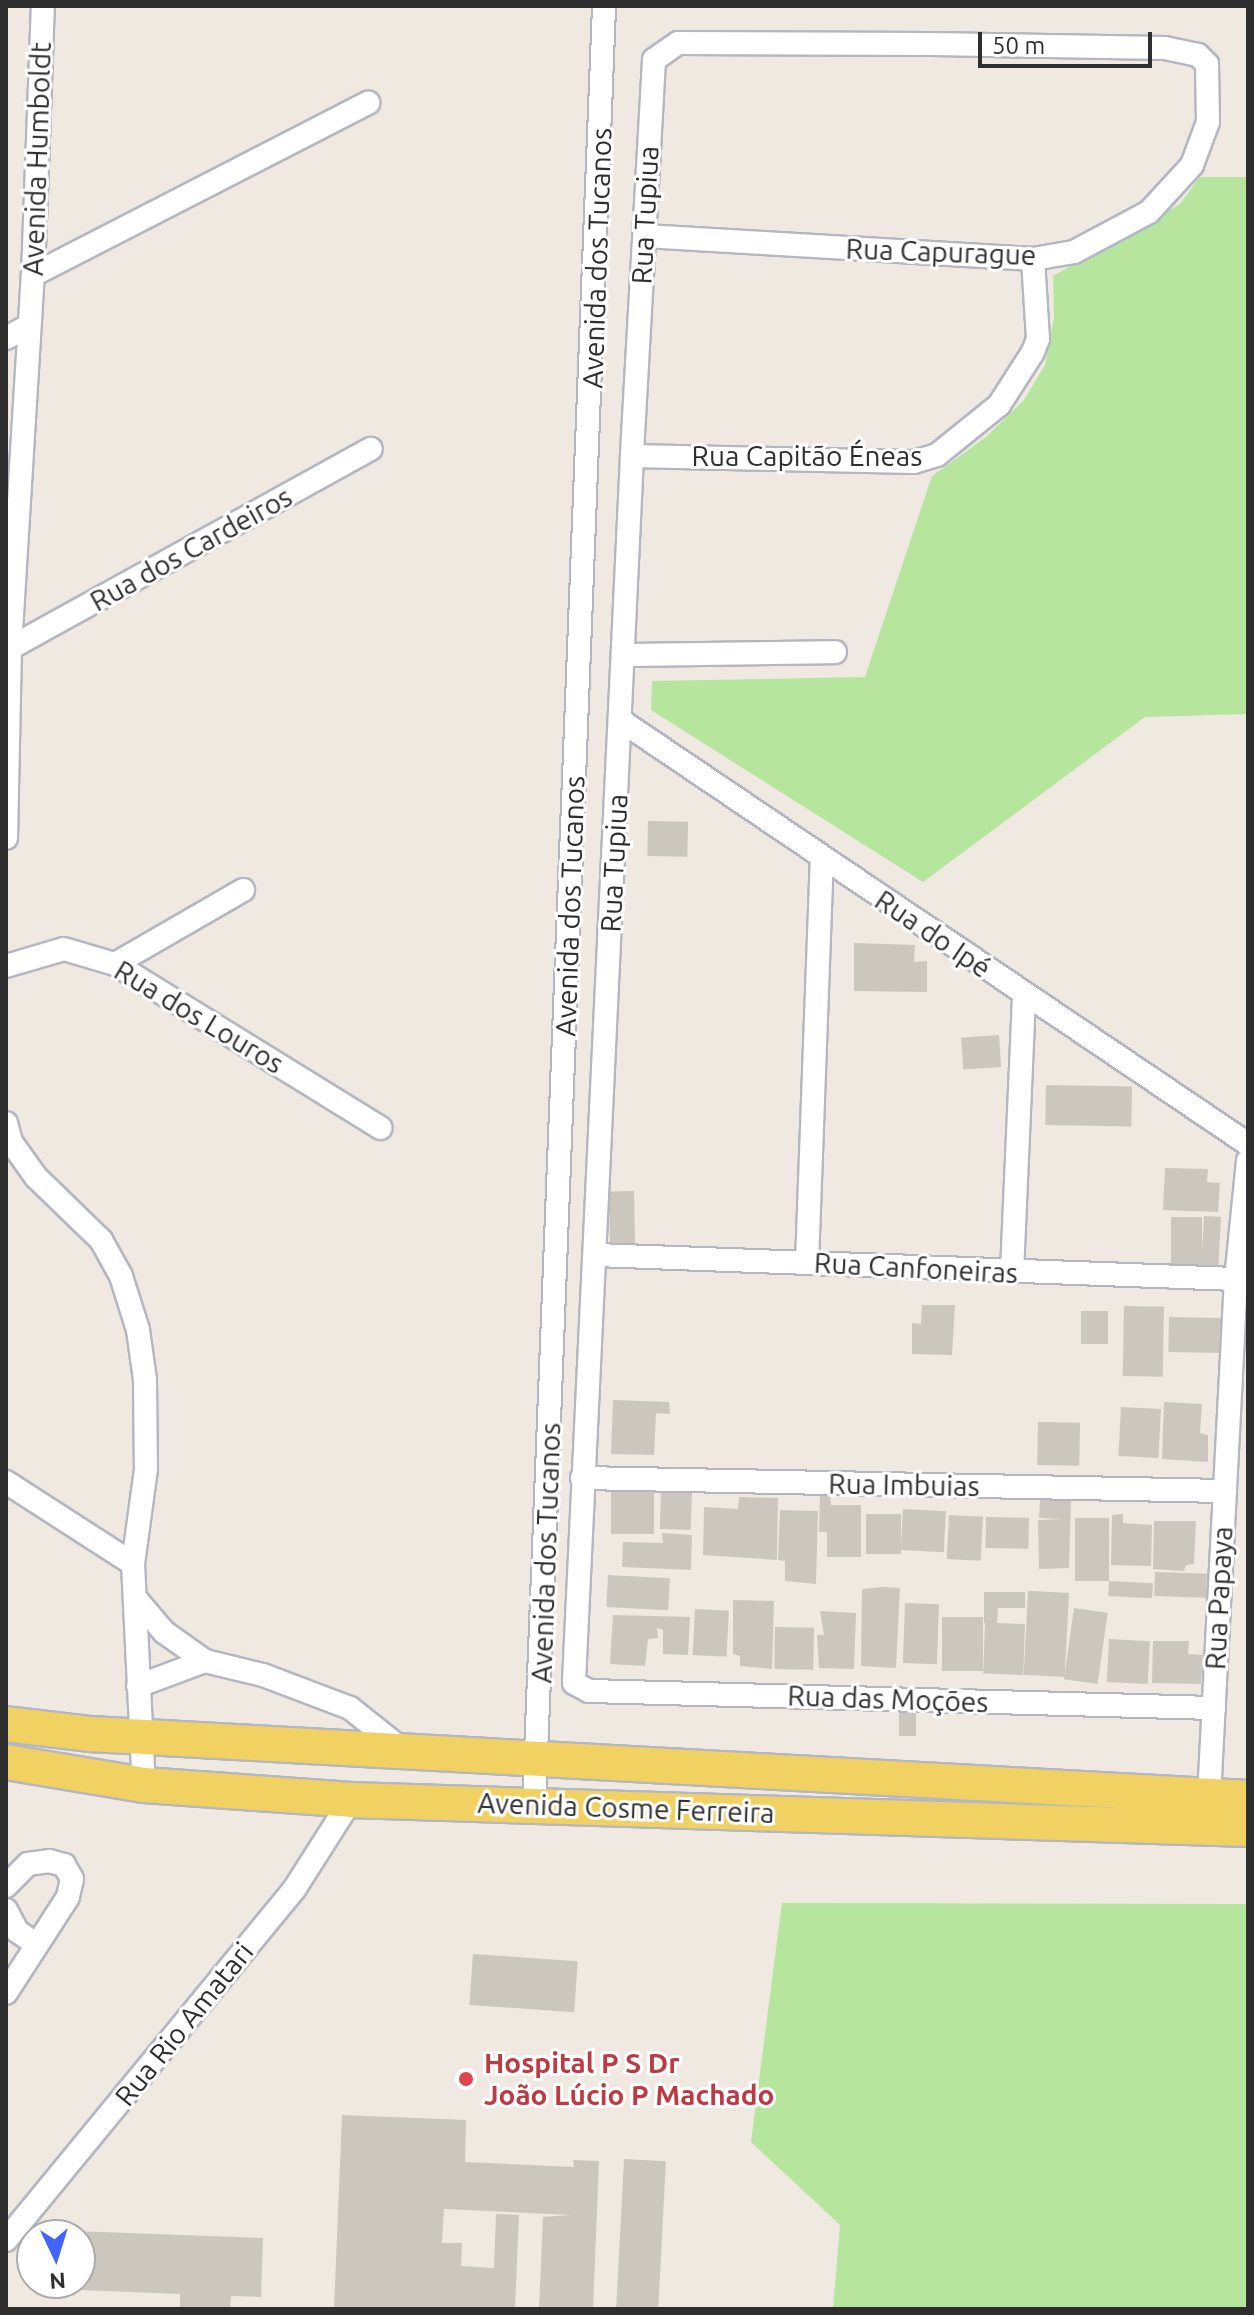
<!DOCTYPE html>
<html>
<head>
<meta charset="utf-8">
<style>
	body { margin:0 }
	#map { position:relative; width:1254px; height:2315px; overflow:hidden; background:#efe9e1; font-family:Ubuntu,sans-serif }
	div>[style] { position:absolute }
	.green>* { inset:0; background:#b6e59e }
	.building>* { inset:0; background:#cbc7bf; transform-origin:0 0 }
	.roads { filter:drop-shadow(2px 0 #b4b7c1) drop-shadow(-2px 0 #b4b7c1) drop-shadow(0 2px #b4b7c1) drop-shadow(0 -2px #b4b7c1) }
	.minor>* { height:22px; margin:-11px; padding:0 11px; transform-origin:11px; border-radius:11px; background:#fff }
	.primary>* { height:34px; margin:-17px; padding:0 17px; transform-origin:17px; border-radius:17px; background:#f2d163 }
	.dots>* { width:22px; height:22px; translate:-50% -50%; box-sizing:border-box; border:4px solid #fff; border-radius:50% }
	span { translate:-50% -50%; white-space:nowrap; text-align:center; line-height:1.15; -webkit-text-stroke:6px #fff; paint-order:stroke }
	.street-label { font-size:28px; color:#2e2e2e }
	.health-label { font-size:28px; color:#be3a42; font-weight:700 }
	.left { translate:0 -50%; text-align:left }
	.frame { position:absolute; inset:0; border:8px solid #2e2e2e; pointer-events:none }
	.north { position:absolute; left:16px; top:2219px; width:80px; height:80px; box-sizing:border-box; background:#fff; border:2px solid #ababab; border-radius:50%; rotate:176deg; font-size:22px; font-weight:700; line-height:32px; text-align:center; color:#2e2e2e }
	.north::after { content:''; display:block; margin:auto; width:28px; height:36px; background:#4264fb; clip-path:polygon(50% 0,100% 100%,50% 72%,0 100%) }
	.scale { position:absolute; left:978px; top:32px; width:174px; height:36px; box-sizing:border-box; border:4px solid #2e2e2e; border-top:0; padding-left:10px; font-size:24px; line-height:28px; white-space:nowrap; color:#2e2e2e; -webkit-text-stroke:6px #fff; paint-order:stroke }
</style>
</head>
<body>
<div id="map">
	<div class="green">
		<i style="clip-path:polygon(1200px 177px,1248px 177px,1248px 714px,1145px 717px,923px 882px,651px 710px,652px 681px,865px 677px,932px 476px,986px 437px,1024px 400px,1045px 365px,1054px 318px,1053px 276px,1180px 204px)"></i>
		<i style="clip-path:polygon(782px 1903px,1248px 1904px,1248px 2309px,833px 2309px,840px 2225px,751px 2142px)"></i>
	</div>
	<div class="building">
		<i style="left:648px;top:821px;width:40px;height:35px;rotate:1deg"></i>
		<i style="clip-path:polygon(854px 943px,915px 945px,914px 962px,927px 961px,927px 992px,854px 991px)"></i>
		<i style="left:999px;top:1035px;width:32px;height:38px;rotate:86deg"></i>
		<i style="left:1046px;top:1085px;width:86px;height:40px;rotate:1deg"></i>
		<i style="clip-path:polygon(1165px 1168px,1208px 1169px,1207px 1182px,1220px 1183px,1218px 1212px,1163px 1210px)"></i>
		<i style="left:634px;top:1191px;width:54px;height:25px;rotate:89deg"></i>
		<i style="left:1204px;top:1216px;width:17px;height:52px;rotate:3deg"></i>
		<i style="left:1171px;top:1217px;width:31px;height:51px"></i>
		<i style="clip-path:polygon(922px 1305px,955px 1305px,952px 1355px,912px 1354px,912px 1323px,921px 1324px)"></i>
		<i style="left:1124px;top:1306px;width:40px;height:70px;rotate:1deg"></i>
		<i style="left:1081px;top:1311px;width:27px;height:33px"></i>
		<i style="left:1169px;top:1317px;width:52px;height:35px;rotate:1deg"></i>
		<i style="clip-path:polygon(613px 1400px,669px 1402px,670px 1414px,656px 1413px,654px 1455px,611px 1454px)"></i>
		<i style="clip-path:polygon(1164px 1402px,1202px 1404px,1200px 1433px,1208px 1435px,1208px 1462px,1162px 1459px)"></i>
		<i style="left:1121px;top:1407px;width:40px;height:49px;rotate:3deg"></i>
		<i style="left:1038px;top:1422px;width:42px;height:43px;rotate:1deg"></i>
		<i style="left:611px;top:1490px;width:43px;height:44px"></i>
		<i style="left:661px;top:1492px;width:31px;height:37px;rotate:2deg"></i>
		<i style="clip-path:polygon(820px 1494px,830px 1494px,831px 1505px,861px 1505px,861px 1557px,827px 1557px,827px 1532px,819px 1532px)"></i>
		<i style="clip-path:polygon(739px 1497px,778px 1498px,777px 1560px,703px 1555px,704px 1507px,738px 1509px)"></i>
		<i style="clip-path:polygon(1040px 1500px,1071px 1500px,1069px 1568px,1039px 1569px,1038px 1520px,1063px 1519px,1039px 1518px)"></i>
		<i style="left:903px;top:1509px;width:43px;height:41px;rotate:3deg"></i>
		<i style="clip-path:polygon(780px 1510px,818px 1511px,816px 1584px,785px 1581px,785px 1561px,778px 1560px)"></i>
		<i style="left:866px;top:1514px;width:35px;height:40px"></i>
		<i style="clip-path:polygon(1123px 1514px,1123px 1523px,1152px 1525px,1151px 1566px,1111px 1565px,1112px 1515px)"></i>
		<i style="left:949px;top:1515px;width:34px;height:44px;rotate:3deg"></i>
		<i style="left:986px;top:1517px;width:43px;height:31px;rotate:1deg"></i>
		<i style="left:1075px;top:1518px;width:34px;height:63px"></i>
		<i style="clip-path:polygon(1154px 1521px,1196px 1521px,1194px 1564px,1186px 1565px,1184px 1571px,1153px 1569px)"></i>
		<i style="clip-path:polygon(662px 1533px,692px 1535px,691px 1570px,622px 1567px,623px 1542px,663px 1543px)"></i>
		<i style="left:1155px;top:1572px;width:52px;height:24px;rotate:2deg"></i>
		<i style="left:608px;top:1575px;width:62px;height:32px;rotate:3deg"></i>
		<i style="left:1109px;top:1581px;width:44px;height:15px;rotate:3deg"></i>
		<i style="clip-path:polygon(883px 1587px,900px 1588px,896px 1668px,861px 1666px,862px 1589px)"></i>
		<i style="clip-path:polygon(984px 1592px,1025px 1592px,1025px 1608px,998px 1608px,997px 1624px,984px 1623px)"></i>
		<i style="left:1069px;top:1593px;width:84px;height:41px;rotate:93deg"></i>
		<i style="clip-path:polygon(733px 1600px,774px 1601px,772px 1669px,740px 1666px,740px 1656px,733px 1654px)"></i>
		<i style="left:905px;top:1603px;width:34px;height:60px;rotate:2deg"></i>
		<i style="left:1074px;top:1608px;width:34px;height:72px;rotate:8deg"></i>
		<i style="left:695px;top:1609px;width:34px;height:46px;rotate:3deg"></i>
		<i style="clip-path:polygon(820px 1611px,856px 1613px,854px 1669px,819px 1668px,817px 1635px,824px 1635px)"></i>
		<i style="clip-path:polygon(613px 1615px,690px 1617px,688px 1655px,663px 1654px,663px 1630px,657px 1628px,658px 1638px,648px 1639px,645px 1666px,610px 1664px)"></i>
		<i style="left:983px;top:1617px;width:54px;height:41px;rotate:90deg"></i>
		<i style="left:1025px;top:1624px;width:51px;height:40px;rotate:92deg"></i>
		<i style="left:775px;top:1627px;width:39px;height:42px;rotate:1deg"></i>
		<i style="left:1109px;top:1639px;width:41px;height:43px;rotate:3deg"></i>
		<i style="clip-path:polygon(1153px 1641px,1189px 1641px,1188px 1654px,1203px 1655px,1201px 1684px,1152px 1683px)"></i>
		<i style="left:899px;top:1708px;width:17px;height:28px"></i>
		<i style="left:473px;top:1954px;width:105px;height:51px;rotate:4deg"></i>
		<i style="clip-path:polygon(342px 2115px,466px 2120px,465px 2162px,574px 2167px,573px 2160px,599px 2161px,593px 2309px,539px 2309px,543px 2217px,571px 2215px,444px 2209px,442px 2243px,462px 2243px,461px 2266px,494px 2268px,496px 2214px,519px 2215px,515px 2309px,334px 2309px)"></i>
		<i style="left:624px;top:2159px;width:42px;height:150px;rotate:3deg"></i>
		<i style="clip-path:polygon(75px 2231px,263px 2238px,261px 2297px,231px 2296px,230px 2309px,180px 2309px,180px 2294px,54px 2289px,55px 2283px,80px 2283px,80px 2235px)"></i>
	</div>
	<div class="roads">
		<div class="minor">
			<i style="left:645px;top:236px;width:389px;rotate:3.4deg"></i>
			<i style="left:1033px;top:259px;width:42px;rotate:-9.7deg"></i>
			<i style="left:1074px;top:252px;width:85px;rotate:-28.1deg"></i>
			<i style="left:1149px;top:212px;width:64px;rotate:-47.5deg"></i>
			<i style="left:1192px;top:165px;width:46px;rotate:-69.6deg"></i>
			<i style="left:1208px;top:122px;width:58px;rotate:-91deg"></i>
			<i style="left:1207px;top:64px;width:13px;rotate:-135deg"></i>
			<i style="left:1198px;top:55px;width:34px;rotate:-168deg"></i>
			<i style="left:1165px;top:48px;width:233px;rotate:-179deg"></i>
			<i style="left:932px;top:44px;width:254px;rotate:-179.8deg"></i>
			<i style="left:678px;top:43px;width:29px;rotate:145deg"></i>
			<i style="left:654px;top:60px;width:397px;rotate:93.2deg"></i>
			<i style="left:632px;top:456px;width:1228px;rotate:92.71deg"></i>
			<i style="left:574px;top:1683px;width:17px;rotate:28deg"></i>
			<i style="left:589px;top:1691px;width:625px;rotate:1.56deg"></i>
			<i style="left:33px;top:275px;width:377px;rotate:-27.2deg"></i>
			<i style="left:6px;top:338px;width:24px;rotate:-28deg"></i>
			<i style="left:632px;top:456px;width:282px;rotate:1.2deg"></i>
			<i style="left:914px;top:462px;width:24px;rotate:-17deg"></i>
			<i style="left:937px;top:455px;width:80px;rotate:-38.9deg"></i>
			<i style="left:999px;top:405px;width:63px;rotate:-57.3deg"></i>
			<i style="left:1033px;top:352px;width:14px;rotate:-69deg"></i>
			<i style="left:1038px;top:339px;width:80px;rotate:-93.6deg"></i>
			<i style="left:6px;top:645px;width:5px;rotate:37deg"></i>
			<i style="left:10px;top:648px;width:412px;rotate:-28.9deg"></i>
			<i style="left:623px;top:655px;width:212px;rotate:-0.8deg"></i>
			<i style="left:620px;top:720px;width:758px;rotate:34.03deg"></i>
			<i style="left:6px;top:838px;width:190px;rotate:-88.8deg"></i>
			<i style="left:10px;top:648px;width:374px;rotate:-86.5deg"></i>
			<i style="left:33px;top:275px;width:269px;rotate:-87.9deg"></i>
			<i style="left:115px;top:964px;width:148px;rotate:-30deg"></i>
			<i style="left:6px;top:966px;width:60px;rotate:-16.3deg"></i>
			<i style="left:64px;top:949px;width:53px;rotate:16.4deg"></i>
			<i style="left:115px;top:964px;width:312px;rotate:31.7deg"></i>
			<i style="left:6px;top:1123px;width:20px;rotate:75deg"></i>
			<i style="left:11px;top:1142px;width:43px;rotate:54.5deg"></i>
			<i style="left:36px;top:1177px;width:91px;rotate:44.1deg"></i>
			<i style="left:101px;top:1240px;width:41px;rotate:60.9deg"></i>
			<i style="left:121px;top:1276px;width:57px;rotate:72.5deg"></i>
			<i style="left:138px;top:1330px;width:50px;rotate:82deg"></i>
			<i style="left:145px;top:1380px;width:89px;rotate:89.4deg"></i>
			<i style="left:146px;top:1469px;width:96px;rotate:97.8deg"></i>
			<i style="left:133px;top:1564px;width:221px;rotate:87.2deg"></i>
			<i style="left:596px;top:1255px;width:640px;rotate:2.15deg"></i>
			<i style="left:807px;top:1263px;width:404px;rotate:-87.9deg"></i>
			<i style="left:1012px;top:1272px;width:275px;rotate:-87.5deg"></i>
			<i style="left:582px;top:1478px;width:643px;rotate:1.16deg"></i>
			<i style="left:6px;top:1482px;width:151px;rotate:32.8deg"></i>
			<i style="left:137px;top:1600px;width:42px;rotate:49.8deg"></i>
			<i style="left:164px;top:1632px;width:50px;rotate:35.3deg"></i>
			<i style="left:205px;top:1661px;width:60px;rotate:13.6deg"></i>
			<i style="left:263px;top:1675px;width:93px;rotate:20.8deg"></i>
			<i style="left:350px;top:1708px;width:68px;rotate:38.4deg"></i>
			<i style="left:138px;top:1686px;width:72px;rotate:-20.5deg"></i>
			<i style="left:1209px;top:1797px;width:519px;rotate:-87.02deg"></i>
			<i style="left:1236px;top:1279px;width:119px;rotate:-84.2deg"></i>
			<i style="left:534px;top:1805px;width:1800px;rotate:-87.77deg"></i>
			<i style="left:6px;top:1886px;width:31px;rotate:-45deg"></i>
			<i style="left:28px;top:1864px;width:21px;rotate:-8deg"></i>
			<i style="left:49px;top:1861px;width:16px;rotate:15deg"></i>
			<i style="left:64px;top:1865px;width:16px;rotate:60deg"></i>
			<i style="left:72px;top:1879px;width:18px;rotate:103deg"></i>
			<i style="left:68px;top:1897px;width:114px;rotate:122.9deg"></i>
			<i style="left:6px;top:1910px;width:24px;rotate:62deg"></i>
			<i style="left:17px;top:1931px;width:24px;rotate:35deg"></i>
			<i style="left:6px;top:2240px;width:455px;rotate:-50.6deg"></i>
			<i style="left:295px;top:1888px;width:104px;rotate:-57.5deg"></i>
		</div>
		<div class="primary">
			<i style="left:6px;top:1724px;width:86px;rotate:6.7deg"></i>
			<i style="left:91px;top:1734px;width:1159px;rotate:3.17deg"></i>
			<i style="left:6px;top:1762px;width:140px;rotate:9.5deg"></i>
			<i style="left:144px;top:1785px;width:208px;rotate:4.1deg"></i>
			<i style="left:351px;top:1800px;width:897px;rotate:1.85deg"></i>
		</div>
	</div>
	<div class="dots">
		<i style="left:466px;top:2079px;background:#e0444e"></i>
	</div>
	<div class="street-label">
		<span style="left:37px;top:159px;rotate:-88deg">Avenida Humboldt</span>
		<span style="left:645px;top:215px;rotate:-87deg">Rua Tupiua</span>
		<span style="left:941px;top:252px;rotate:2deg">Rua Capurague</span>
		<span style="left:597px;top:258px;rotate:-88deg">Avenida dos Tucanos</span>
		<span style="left:807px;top:456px">Rua Capitão Éneas</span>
		<span style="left:191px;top:549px;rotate:-29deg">Rua dos Cardeiros</span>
		<span style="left:614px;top:863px;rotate:-87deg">Rua Tupiua</span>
		<span style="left:570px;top:906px;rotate:-88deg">Avenida dos Tucanos</span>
		<span style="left:933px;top:934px;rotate:34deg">Rua do Ipé</span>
		<span style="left:199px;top:1017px;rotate:31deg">Rua dos Louros</span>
		<span style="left:916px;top:1268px;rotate:3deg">Rua Canfoneiras</span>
		<span style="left:904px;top:1485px;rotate:1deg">Rua Imbuias</span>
		<span style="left:546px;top:1553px;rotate:-88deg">Avenida dos Tucanos</span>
		<span style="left:1219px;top:1598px;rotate:-87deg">Rua Papaya</span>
		<span style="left:888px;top:1699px;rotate:2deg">Rua das Moções</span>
		<span style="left:626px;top:1808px;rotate:2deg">Avenida Cosme Ferreira</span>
		<span style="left:184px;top:2024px;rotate:-51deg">Rua Rio Amatari</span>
	</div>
	<div class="health-label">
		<span class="left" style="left:484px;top:2079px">Hospital P S Dr<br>João Lúcio P Machado</span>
	</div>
	<div class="frame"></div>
	<div class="north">N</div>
	<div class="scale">50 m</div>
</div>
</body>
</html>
